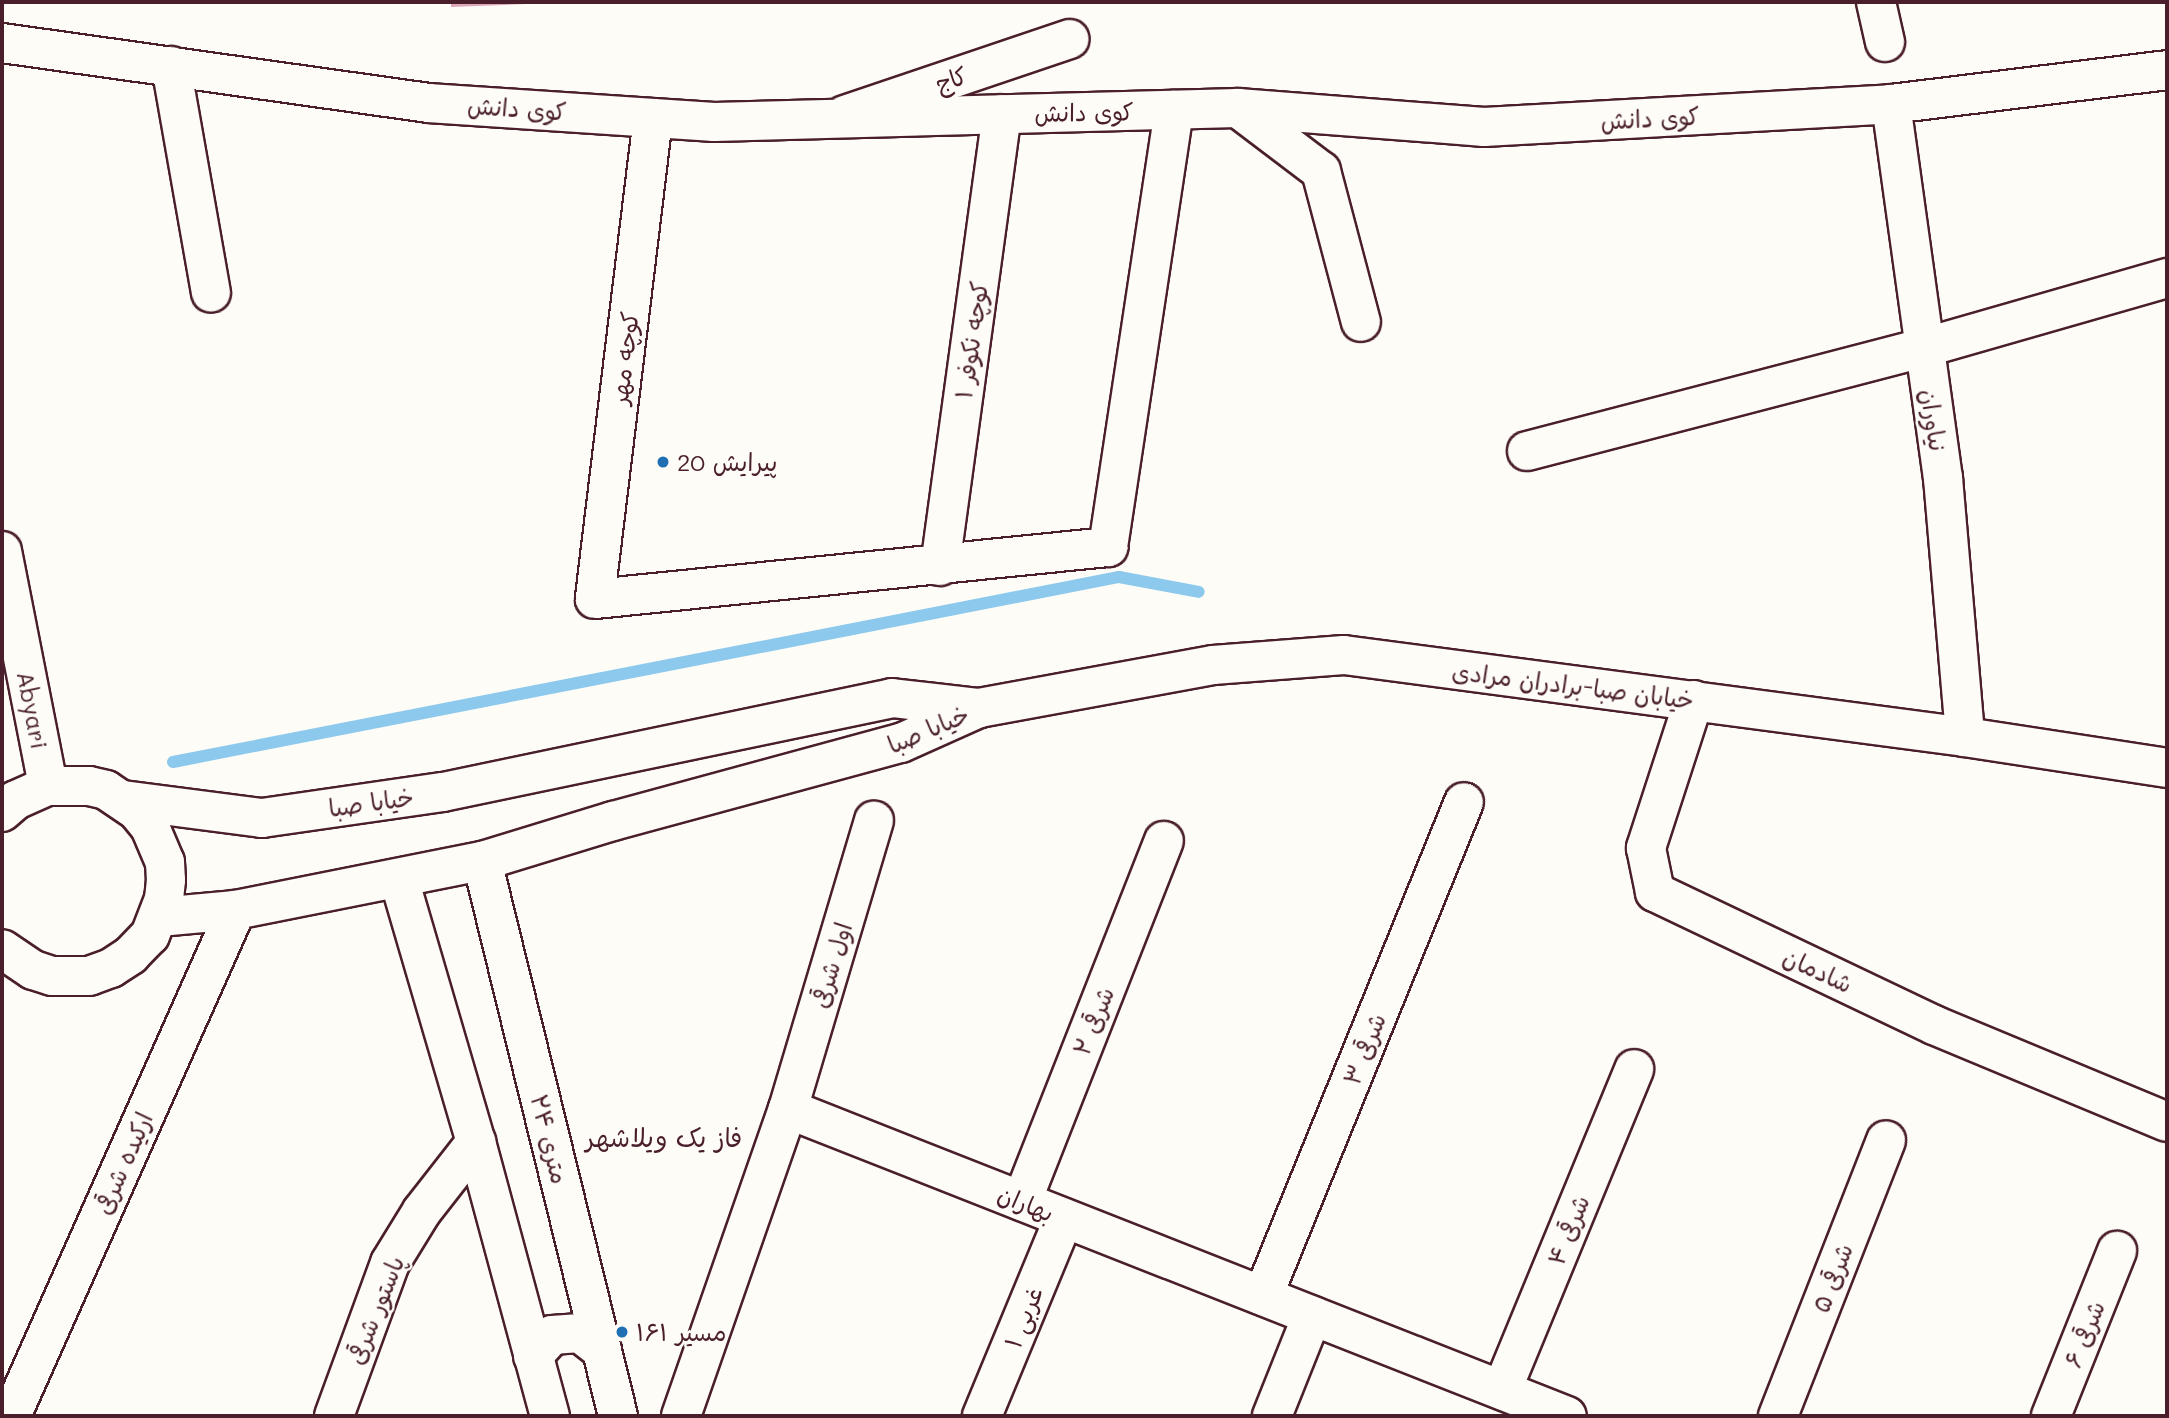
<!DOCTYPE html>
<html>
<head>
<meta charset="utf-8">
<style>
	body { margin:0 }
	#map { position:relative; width:2169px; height:1418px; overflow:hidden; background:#fdfcf7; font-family:Mali,"Playpen Sans Arabic",sans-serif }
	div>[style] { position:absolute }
	.stream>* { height:12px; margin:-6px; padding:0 6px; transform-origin:6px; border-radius:6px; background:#8dc9ed }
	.building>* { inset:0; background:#dda6b9 }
	.roads { filter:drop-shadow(2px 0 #4a1f2b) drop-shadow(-2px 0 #4a1f2b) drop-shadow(0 2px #4a1f2b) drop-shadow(0 -2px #4a1f2b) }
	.minor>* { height:38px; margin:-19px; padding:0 19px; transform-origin:19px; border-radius:19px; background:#fdfcf7 }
	.tertiary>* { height:38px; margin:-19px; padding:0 19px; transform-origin:19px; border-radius:19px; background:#fdfcf7 }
	.secondary>* { height:38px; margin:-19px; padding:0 19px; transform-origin:19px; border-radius:19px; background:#fdfcf7 }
	.dots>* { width:19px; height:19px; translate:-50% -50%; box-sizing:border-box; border:4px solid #fdfcf7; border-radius:50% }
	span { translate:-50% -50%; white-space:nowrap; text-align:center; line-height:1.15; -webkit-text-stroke:5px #fdfcf7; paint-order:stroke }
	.street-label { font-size:24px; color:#4a1f2b }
	.poi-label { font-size:24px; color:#4a1f2b }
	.left { translate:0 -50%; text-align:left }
	.neighbourhood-label { font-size:26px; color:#4a1f2b }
	.frame { position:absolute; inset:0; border:4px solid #4a1f2b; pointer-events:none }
</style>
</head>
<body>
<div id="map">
	<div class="stream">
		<i style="left:173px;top:762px;width:964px;rotate:-11.07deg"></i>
		<i style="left:1119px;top:577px;width:81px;rotate:10.6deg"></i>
	</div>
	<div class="building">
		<i style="clip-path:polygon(451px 2px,526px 2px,526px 4px,451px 7px)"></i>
	</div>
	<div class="roads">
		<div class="minor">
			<i style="left:1876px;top:2px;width:41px;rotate:77.3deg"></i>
			<i style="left:171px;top:66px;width:230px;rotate:80deg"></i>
			<i style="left:1891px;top:104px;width:378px;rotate:82.1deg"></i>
			<i style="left:1943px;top:478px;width:260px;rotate:85.1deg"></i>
			<i style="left:1238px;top:108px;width:104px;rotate:37.2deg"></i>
			<i style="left:1321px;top:171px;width:156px;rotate:75.2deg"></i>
			<i style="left:845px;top:115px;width:237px;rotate:-18.7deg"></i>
			<i style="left:653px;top:118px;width:484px;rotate:96.9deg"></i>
			<i style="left:595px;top:599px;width:516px;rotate:-5.79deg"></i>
			<i style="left:1108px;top:547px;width:442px;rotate:-81.4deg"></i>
			<i style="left:1527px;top:451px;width:409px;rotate:-14.6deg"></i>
			<i style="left:1923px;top:348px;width:254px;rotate:-16deg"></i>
			<i style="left:940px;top:566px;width:456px;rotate:-82.2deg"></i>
			<i style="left:1694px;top:700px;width:156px;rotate:108deg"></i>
			<i style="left:1646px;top:848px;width:45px;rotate:78.4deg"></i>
			<i style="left:1655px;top:892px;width:309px;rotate:25.5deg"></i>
			<i style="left:1934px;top:1025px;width:252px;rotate:22.6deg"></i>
			<i style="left:788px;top:1109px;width:837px;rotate:21.51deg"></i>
			<i style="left:1022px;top:1201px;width:387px;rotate:-68.5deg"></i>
			<i style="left:1263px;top:1296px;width:533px;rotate:-67.86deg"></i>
			<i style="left:1502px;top:1390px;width:347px;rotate:-67.6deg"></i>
			<i style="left:11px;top:1416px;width:554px;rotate:-66.03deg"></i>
			<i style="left:334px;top:1416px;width:163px;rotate:-69.9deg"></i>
			<i style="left:390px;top:1263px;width:61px;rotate:-58.4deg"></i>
			<i style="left:422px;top:1211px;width:88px;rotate:-52deg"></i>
			<i style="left:982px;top:1416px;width:214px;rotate:-67.5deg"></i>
			<i style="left:1272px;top:1416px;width:108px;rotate:-68.2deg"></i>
			<i style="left:1778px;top:1416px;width:296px;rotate:-68.6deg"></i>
			<i style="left:2051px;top:1416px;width:178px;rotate:-68.2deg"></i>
		</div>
		<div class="tertiary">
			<i style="left:2px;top:43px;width:430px;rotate:8deg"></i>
			<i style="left:428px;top:103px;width:287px;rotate:3.8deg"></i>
			<i style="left:714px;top:122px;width:524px;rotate:-1.53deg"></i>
			<i style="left:1238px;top:108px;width:247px;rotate:4.4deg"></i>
			<i style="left:1484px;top:127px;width:408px;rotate:-3.2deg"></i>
			<i style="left:1891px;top:104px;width:278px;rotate:-7deg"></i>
			<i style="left:482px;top:861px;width:571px;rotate:76.23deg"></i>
			<i style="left:399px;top:879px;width:274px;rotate:73.7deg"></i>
			<i style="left:476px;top:1142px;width:284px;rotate:74.9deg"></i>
			<i style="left:533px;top:1356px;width:28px;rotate:-48deg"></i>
			<i style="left:552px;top:1335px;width:28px;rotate:-4deg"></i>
			<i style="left:580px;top:1333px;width:28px;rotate:38deg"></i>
			<i style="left:681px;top:1416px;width:325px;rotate:-70.8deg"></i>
			<i style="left:788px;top:1109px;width:301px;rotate:-73.4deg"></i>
		</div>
		<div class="secondary">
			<i style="left:2px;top:551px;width:239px;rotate:78.9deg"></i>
			<i style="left:123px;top:800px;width:140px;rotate:7.4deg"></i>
			<i style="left:262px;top:818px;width:183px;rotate:-8.2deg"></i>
			<i style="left:443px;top:792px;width:459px;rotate:-11.8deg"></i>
			<i style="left:892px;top:698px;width:88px;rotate:6.6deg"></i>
			<i style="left:2px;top:812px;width:18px;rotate:-41deg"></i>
			<i style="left:16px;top:800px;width:35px;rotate:-24deg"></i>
			<i style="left:48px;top:786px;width:41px"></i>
			<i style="left:89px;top:786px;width:17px;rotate:13deg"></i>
			<i style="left:106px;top:790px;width:37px;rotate:34deg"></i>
			<i style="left:137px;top:811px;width:21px;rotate:51deg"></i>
			<i style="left:150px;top:827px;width:38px;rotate:67deg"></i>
			<i style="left:165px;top:862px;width:18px;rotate:87deg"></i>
			<i style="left:166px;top:880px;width:19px;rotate:96deg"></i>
			<i style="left:164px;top:899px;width:39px;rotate:111deg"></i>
			<i style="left:150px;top:935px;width:28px;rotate:134deg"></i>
			<i style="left:131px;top:955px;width:24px;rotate:147deg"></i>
			<i style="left:111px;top:968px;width:23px;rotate:160deg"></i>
			<i style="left:89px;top:976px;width:37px;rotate:180deg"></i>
			<i style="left:52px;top:976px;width:20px;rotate:-162deg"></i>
			<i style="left:33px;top:970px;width:37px;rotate:-146deg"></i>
			<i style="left:159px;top:917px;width:77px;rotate:-5.2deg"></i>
			<i style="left:236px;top:910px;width:251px;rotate:-11.3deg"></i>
			<i style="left:482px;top:861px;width:137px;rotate:-17deg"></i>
			<i style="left:613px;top:821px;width:298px;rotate:-15.2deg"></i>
			<i style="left:901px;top:743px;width:85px;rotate:-24.2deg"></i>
			<i style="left:979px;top:708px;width:238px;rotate:-10.4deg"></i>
			<i style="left:1213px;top:665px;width:131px;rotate:-4.4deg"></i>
			<i style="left:1344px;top:655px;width:626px;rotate:7.52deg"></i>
			<i style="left:1965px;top:737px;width:204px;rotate:8.7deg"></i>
		</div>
	</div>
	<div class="dots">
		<i style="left:663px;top:462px;background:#1f6fb2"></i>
		<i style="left:622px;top:1332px;background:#1f6fb2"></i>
	</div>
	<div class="street-label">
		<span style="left:951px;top:79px;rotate:-19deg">کاج</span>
		<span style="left:517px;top:108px;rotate:4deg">کوی دانش</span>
		<span style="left:1084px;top:112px;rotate:-1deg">کوی دانش</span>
		<span style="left:1650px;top:118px;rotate:-3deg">کوی دانش</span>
		<span style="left:971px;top:340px;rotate:-82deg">کوچه نکوفر ۱</span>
		<span style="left:624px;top:358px;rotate:-83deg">کوچه مهر</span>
		<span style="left:1934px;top:420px;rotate:81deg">نیاوران</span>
		<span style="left:1573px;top:685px;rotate:7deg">خیابان صبا-برادران مرادی</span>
		<span style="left:33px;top:710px;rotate:79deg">Abyari</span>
		<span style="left:928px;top:729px;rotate:-23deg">خیابا صبا</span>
		<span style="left:371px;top:802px;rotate:-8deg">خیابا صبا</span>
		<span style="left:831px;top:965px;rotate:-73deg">اول شرقی</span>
		<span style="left:1818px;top:970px;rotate:25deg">شادمان</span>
		<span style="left:1093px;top:1021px;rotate:-68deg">۲ شرقی</span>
		<span style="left:1364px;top:1049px;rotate:-68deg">۳ شرقی</span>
		<span style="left:550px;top:1139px;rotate:76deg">۲۴ متری</span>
		<span style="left:123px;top:1163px;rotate:-66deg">ارکیده شرقی</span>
		<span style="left:1026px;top:1203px;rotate:22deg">بهاران</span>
		<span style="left:1568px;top:1230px;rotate:-68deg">۴ شرقی</span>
		<span style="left:1832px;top:1278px;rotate:-69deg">۵ شرقی</span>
		<span style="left:375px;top:1310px;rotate:-68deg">پاستور شرقی</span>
		<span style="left:1023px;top:1317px;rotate:-68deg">۱ غربی</span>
		<span style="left:2084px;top:1334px;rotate:-68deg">۶ شرقی</span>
	</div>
	<div class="poi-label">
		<span class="left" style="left:677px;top:462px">پیرایش 20</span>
		<span class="left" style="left:636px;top:1332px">مسیر ۱۶۱</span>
	</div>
	<div class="neighbourhood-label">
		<span style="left:664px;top:1138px">فاز یک ویلاشهر</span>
	</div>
	<div class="frame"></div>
</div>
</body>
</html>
